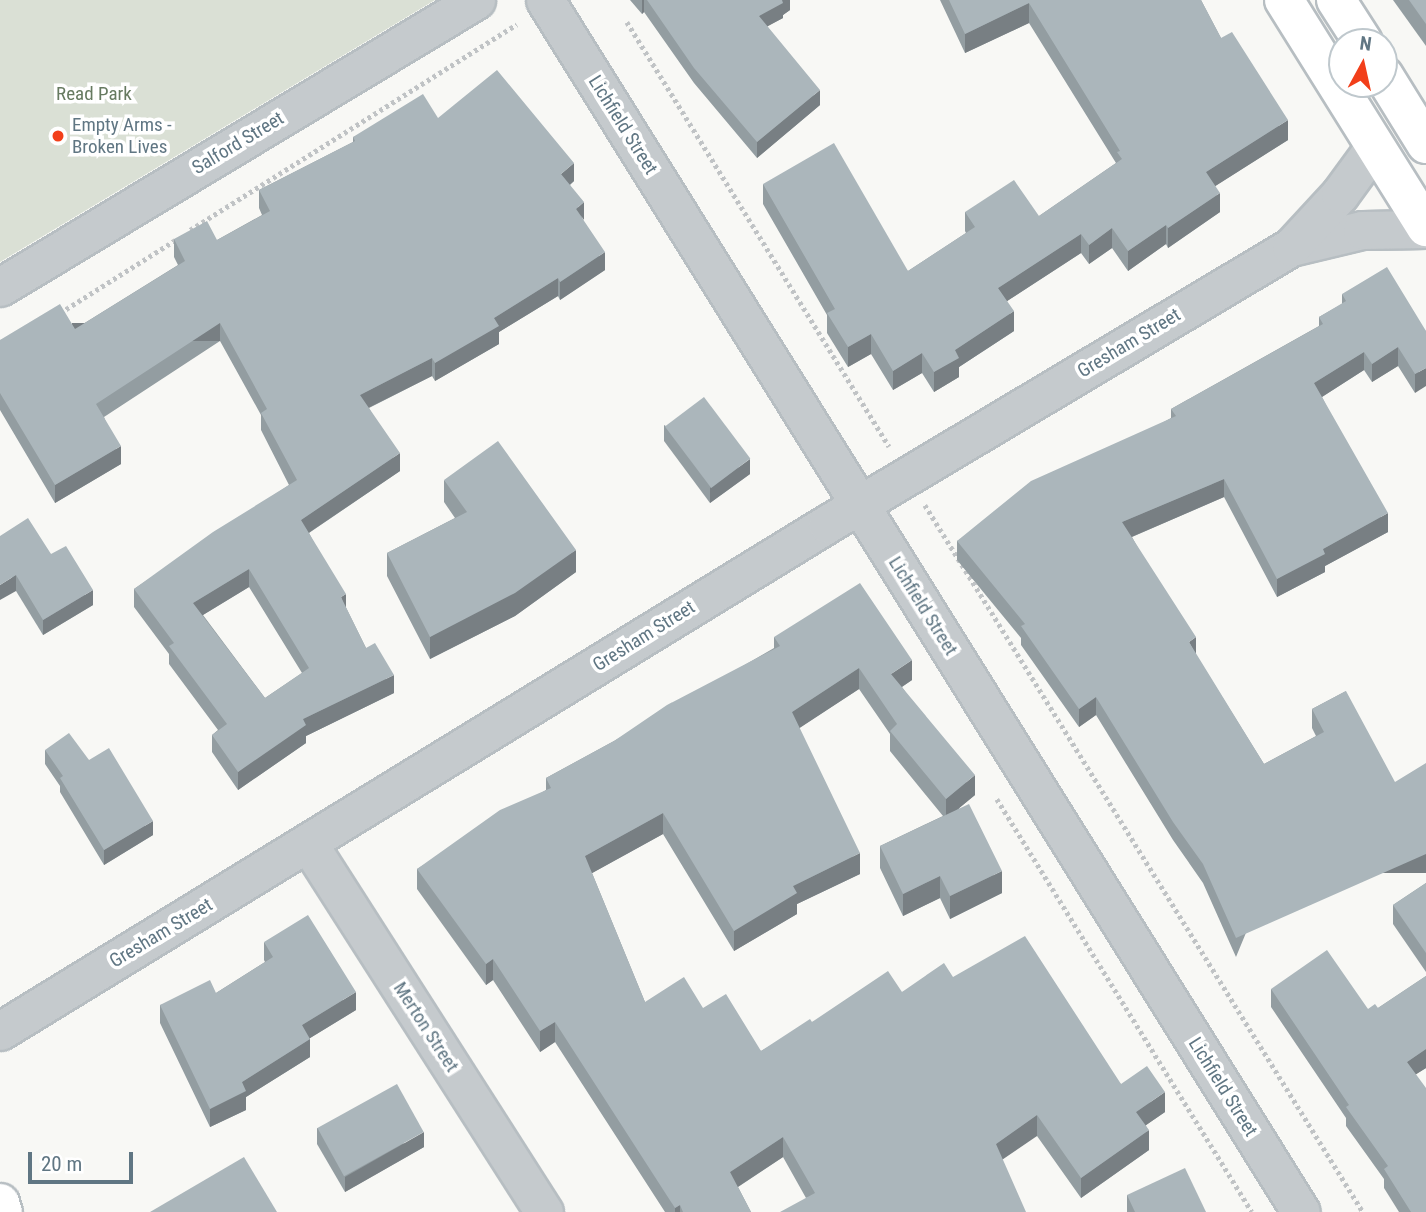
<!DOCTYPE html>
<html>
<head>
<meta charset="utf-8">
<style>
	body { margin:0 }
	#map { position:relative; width:1426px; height:1212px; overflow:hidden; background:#f8f8f5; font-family:"Roboto Condensed",sans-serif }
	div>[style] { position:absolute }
	.green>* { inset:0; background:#dae0d5 }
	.path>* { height:4.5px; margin-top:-2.25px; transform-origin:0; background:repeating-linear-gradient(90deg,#c0c3c5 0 3.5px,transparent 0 7px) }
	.roads { filter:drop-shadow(2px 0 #b7bec2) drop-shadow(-2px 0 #b7bec2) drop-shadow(0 2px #b7bec2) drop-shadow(0 -2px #b7bec2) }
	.minor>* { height:37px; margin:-18.5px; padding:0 18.5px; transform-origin:18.5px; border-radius:18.5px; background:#c5cacd }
	.secondary>* { height:38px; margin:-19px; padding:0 19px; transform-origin:19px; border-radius:19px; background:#fff }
	.trunk>* { height:38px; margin:-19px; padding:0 19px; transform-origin:19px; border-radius:19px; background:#fff }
	.wall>* { inset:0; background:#939da1 }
	.shaded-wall>* { inset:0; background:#787f83; transform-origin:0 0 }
	.building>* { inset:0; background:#abb6bb; transform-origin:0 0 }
	.dots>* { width:19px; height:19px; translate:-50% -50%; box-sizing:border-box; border:4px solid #fff; border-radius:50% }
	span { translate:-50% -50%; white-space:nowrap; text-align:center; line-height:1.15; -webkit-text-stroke:7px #fff; paint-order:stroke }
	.park-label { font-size:19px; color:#667a60 }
	.poi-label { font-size:19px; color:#607683 }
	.left { translate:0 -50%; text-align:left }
	.street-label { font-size:19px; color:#607683 }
	.north { position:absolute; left:1328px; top:28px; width:70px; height:70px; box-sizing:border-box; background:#fff; border:2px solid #bfc8cd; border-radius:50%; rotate:8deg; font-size:19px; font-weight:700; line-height:28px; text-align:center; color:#607683 }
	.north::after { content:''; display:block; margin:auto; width:24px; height:32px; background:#f23f1a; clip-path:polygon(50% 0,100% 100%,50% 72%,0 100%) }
	.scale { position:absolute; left:28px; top:1152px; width:105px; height:32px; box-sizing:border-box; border:4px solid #607683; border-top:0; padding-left:9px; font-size:21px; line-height:24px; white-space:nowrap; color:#607683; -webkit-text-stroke:5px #fff; paint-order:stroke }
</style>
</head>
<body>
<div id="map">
	<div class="green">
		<i style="clip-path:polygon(0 0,435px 0,0 262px)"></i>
	</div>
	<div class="path">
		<i style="left:627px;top:22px;width:499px;rotate:58.3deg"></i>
		<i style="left:190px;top:230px;width:386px;rotate:-32.2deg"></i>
		<i style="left:60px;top:313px;width:138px;rotate:-32.3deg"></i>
		<i style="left:925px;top:505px;width:832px;rotate:58.22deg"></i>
		<i style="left:997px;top:799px;width:485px;rotate:58.3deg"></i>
	</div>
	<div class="roads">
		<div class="minor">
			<i style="left:545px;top:0;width:1428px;rotate:58.05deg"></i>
			<i style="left:1291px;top:247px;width:73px;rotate:-13.5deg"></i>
			<i style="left:1362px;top:230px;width:64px;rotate:-0.9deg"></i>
			<i style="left:0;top:287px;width:556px;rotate:-31.09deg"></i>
			<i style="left:308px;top:843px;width:438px;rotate:57.4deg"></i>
			<i style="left:0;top:1031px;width:970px;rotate:-31.51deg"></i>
			<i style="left:827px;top:524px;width:540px;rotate:-30.84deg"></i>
			<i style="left:1291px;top:247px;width:72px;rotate:-47.2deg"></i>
			<i style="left:1340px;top:194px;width:59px;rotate:-53.9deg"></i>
		</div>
		<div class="secondary">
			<i style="left:0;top:1203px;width:9px;rotate:72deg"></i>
		</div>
		<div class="trunk">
			<i style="left:1284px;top:0;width:268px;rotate:58deg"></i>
			<i style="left:1336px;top:0;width:50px;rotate:57.3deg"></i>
			<i style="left:1384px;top:76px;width:80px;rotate:58.3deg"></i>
		</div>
	</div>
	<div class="wall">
		<i style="clip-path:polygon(630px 0,790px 0,790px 10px,783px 15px,783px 18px,767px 26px,820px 105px,757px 158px,694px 83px,644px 12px,642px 14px)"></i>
		<i style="clip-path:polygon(940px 0,1201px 0,1221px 38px,1288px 140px,1215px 186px,1220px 212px,1168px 248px,1166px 244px,1128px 271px,1112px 248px,1089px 264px,1081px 253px,1007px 301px,1014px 331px,959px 367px,959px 377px,934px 392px,922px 373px,893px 390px,871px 354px,848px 367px,827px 333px,827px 315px,763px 204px,763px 184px,908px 271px,966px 233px,965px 231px,965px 212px,1039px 216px,1116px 163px,1029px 23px,965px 53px)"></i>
		<i style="clip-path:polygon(1393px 0,1426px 0,1426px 46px)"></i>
		<i style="clip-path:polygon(evenodd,438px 118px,574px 181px,570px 185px,583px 220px,605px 270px,560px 300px,558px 296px,499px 332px,499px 344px,435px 381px,432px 376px,369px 408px,400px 471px,309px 533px,366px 648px,394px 693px,306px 736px,306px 743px,238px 790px,212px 752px,212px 735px,218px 730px,169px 664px,169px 654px,134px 607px,134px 589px,289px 485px,261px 430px,261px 415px,220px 341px,104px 417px,121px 464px,55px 503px,0 410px,0 340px,75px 329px,178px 265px,174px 257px,174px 239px,217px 240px,262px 215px,259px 208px,259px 190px,353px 142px,353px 137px,438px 118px,249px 587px,302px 673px,265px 698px,203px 615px,249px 587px)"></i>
		<i style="clip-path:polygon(1342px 294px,1426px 331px,1415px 393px,1398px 366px,1372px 382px,1364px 370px,1322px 397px,1388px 532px,1325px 566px,1325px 572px,1277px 597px,1224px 497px,1132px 537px,1196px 655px,1264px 764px,1316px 736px,1312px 728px,1312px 709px,1346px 691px,1236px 957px,1203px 883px,1173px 840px,1096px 715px,1079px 727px,1021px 645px,1021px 638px,957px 560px,957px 541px,1171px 418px,1171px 409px,1319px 326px,1319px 317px,1342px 304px)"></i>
		<i style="clip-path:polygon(664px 425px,750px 474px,710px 503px,664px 441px)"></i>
		<i style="clip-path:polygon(444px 480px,576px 572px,515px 616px,430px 659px,387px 576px,387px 553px,455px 518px,444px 502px)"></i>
		<i style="clip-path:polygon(0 536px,51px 554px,93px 605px,43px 635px,16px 591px)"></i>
		<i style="clip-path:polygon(774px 637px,912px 680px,902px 687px,975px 795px,959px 808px,1002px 893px,950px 919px,940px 898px,903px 916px,880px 868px,880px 846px,943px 816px,890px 751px,890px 734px,859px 689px,799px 728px,860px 874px,797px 904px,797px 914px,734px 951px,663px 834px,592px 873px,645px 1002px,703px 1008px,761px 1051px,812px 1022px,902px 992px,953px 977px,1165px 1112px,1146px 1125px,1149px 1150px,1081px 1198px,1037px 1136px,806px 1198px,783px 1157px,738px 1187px,751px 1212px,665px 1212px,555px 1042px,540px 1052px,493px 980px,486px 985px,417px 889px,417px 869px,546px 790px,546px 778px,614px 741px,774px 648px)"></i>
		<i style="clip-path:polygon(45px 750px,89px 760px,153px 835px,104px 865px,60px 792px,60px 786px,45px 764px)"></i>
		<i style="clip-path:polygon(1426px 883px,1426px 972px,1393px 924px,1393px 905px)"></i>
		<i style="clip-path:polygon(264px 942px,356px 1010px,310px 1038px,310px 1057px,246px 1097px,246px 1110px,210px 1127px,160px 1023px,160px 1005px,216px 993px,265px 962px,264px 960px)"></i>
		<i style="clip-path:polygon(1426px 976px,1426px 1068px,1416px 1074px,1426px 1212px,1399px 1212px,1384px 1188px,1384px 1179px,1346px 1126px,1346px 1118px,1271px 1007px,1271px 989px,1368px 1009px,1378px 1008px)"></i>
		<i style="clip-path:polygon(317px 1128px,424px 1147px,345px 1192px,317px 1144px)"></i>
		<i style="clip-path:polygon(1127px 1195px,1206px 1212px,1127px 1212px)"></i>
	</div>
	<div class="shaded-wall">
		<i style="clip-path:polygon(642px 0,644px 0,644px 12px,642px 14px)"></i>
		<i style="clip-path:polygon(781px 0,790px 0,790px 10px,783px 15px,783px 18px,759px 31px,759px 16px)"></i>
		<i style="clip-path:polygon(1029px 3px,1029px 23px,965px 53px,965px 34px)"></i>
		<i style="clip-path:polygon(820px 90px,820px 105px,757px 158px,757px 142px)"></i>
		<i style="clip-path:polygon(1288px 120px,1288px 140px,1206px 192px,1206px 172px)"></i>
		<i style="clip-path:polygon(574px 163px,574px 181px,561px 192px,561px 174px)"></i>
		<i style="clip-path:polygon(1220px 193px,1220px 212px,1168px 248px,1168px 228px)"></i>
		<i style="clip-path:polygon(584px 202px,584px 220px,576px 209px)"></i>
		<i style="clip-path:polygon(1166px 225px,1166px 244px,1128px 271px,1128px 251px)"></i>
		<i style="clip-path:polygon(1112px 228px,1112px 248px,1089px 264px,1089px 245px)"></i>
		<i style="clip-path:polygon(1081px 234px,1081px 253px,998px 307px,998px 288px)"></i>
		<i style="clip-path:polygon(605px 252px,605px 270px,560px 300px,560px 282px)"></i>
		<i style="clip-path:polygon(558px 278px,558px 296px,499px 332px,499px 344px,435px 381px,435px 363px,494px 318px)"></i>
		<i style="clip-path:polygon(1014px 311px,1014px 331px,959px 367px,959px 377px,934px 392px,934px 372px,955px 350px)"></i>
		<i style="left:220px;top:323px;width:18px;height:148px;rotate:90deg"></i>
		<i style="clip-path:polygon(871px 334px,871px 354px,848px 367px,848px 347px)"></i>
		<i style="clip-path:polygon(1398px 347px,1398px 366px,1372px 382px,1372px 364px)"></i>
		<i style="clip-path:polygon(1364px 352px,1364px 370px,1314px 402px,1314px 383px)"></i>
		<i style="clip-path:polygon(922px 353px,922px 373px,893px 390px,893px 371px)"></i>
		<i style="clip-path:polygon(432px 358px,432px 376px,360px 412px,360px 395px)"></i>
		<i style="clip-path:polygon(1426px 368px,1426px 386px,1415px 393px,1415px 374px)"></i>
		<i style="clip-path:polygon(121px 446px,121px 464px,55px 503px,55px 485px)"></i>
		<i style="clip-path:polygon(400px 453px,400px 471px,301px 538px,301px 520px)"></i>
		<i style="clip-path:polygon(750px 459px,750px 474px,710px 503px,710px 488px)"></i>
		<i style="clip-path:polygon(1224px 479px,1224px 497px,1122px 541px,1122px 522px)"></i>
		<i style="clip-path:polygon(1388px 513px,1388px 532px,1325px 566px,1325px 572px,1277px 597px,1277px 579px,1323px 549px)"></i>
		<i style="clip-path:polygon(576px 550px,576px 572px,515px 616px,430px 659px,430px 637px)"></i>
		<i style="clip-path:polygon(249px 569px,249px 587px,193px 621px,193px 603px)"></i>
		<i style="clip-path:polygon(16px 575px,16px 591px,0 600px,0 585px)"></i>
		<i style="clip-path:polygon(93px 590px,93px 605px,43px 635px,43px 620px)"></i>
		<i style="clip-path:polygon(346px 594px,346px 612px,341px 597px)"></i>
		<i style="clip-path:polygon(1196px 637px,1196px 656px,1189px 642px)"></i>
		<i style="clip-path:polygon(912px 660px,912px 680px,891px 694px,891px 674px)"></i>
		<i style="clip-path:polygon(859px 668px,859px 689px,792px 733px,792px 712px)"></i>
		<i style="clip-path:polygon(394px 675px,394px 693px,306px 736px,306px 743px,238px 790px,238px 772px,303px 719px)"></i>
		<i style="clip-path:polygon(1096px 697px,1096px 715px,1079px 727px,1079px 709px)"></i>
		<i style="clip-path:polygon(975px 775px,975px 795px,946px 819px,946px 799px)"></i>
		<i style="clip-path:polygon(663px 813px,663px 834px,585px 877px,585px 856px)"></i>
		<i style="clip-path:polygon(153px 821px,153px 835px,104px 865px,104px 850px)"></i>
		<i style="clip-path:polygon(860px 853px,860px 874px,797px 904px,797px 914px,734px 951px,734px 931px,793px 886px)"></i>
		<i style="left:1426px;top:854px;width:19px;height:208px;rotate:90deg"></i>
		<i style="clip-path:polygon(1002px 871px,1002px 893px,950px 919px,950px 896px)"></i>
		<i style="clip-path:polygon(940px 876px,940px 898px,903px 916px,903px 894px)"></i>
		<i style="clip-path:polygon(493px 959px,493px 980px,486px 985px,486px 964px)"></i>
		<i style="clip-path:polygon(356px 992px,356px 1010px,302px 1043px,302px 1025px)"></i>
		<i style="clip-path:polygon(555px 1022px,555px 1042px,540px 1052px,540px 1031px)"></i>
		<i style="clip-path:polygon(310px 1039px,310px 1057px,246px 1097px,246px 1110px,210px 1127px,210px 1109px,242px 1082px)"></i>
		<i style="clip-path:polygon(1426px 1049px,1426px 1068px,1407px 1080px,1407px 1062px)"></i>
		<i style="clip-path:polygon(1165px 1092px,1165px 1112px,1136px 1132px,1136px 1112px)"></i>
		<i style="clip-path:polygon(1037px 1115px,1037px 1136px,996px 1164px,996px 1144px)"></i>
		<i style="clip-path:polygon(1149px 1130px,1149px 1150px,1081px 1198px,1081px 1178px)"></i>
		<i style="clip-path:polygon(424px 1132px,424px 1147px,345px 1192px,345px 1177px)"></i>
		<i style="clip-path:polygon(783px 1137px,783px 1157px,730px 1192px,730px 1172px)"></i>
		<i style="clip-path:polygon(680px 1205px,680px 1212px,675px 1212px,675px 1208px)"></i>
	</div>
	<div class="building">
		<i style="clip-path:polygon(647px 0,782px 0,783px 3px,759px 16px,820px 90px,757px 142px,694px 68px)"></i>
		<i style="clip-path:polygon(949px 0,1201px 0,1221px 38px,1232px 32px,1288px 120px,1206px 172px,1220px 193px,1168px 228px,1166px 225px,1128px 251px,1112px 228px,1089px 245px,1081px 234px,998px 288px,1014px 311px,955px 350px,959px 358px,934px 372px,922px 353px,893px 371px,871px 334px,848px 347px,827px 313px,835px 309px,763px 184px,834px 143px,908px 271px,975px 227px,965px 212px,1014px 180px,1039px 216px,1122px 159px,1117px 152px,1120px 151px,1029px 3px,965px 34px)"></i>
		<i style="clip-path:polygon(1409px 0,1426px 0,1426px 24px)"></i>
		<i style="clip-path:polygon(evenodd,497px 70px,574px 163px,561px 174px,584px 202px,576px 209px,605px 252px,560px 282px,558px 278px,494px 318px,499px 326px,435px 363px,432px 358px,360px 395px,400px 453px,301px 520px,346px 594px,341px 597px,366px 648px,375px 643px,394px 675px,303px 719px,306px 725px,238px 772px,212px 735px,227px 724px,169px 646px,174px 643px,134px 589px,213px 532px,297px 480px,261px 413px,267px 409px,220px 323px,96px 404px,121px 446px,55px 485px,0 393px,0 340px,60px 304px,75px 329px,185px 261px,174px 239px,207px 221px,217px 240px,270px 211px,259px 190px,355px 141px,353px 137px,423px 94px,438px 118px,497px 70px,249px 569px,309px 668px,265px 698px,193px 603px,249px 569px)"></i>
		<i style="clip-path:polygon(1387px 267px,1426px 331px,1426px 368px,1415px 374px,1398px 347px,1372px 364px,1364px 352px,1314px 383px,1388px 513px,1323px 549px,1325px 554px,1277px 579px,1224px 479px,1122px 522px,1196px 637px,1189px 642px,1264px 764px,1324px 732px,1312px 709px,1346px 691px,1395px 782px,1426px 763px,1426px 854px,1236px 938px,1203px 864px,1173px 822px,1096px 697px,1079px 709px,1021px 626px,1025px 624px,957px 541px,1031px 481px,1176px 416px,1171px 409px,1323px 324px,1319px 317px,1346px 301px,1342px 294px)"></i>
		<i style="left:704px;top:397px;width:77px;height:49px;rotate:53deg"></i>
		<i style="clip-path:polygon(498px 441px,576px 550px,515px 593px,430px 637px,387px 553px,467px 512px,444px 480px)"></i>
		<i style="clip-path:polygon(28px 518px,51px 554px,66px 546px,93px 590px,43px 620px,16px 575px,0 585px,0 536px)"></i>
		<i style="clip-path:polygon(860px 583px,912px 660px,891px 674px,975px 775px,946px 799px,890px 731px,897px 724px,859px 668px,792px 712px,860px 853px,793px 886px,797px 893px,734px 931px,663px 813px,585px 856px,645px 1002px,684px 977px,703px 1008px,726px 994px,761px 1051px,810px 1019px,812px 1022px,888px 971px,902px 992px,944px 963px,953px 977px,1025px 936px,1121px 1084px,1147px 1066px,1165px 1092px,1136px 1112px,1149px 1130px,1081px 1178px,1037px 1115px,996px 1144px,1026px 1212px,780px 1212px,815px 1193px,783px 1137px,730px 1172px,751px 1212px,683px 1212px,680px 1205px,675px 1208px,555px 1022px,540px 1031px,493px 959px,486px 964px,417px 869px,500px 810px,551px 788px,546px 778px,614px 741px,667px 705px,780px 646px,774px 637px)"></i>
		<i style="clip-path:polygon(69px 733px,89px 760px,109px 748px,153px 821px,104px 850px,60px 778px,63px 776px,45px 750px)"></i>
		<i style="clip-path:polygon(969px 804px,1002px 871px,950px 896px,940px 876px,903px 894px,880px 846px)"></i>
		<i style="clip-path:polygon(1426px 883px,1426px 953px,1393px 905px)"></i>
		<i style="clip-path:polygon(308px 915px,356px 992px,302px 1025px,310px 1039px,242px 1082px,246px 1091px,210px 1109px,160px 1005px,210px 980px,216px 993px,273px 957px,264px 942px)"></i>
		<i style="clip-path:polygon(1327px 950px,1368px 1009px,1375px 1004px,1378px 1008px,1426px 976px,1426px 1049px,1407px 1062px,1426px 1088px,1426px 1212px,1411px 1212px,1384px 1169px,1388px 1166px,1346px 1107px,1349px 1105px,1271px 989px)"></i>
		<i style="left:397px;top:1084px;width:55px;height:91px;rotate:61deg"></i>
		<i style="clip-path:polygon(244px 1157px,277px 1212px,150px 1212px)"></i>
		<i style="clip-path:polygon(1185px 1168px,1206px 1212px,1135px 1212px,1127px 1195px)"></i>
	</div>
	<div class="dots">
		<i style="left:58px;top:136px;background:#f23f1a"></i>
	</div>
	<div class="park-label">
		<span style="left:94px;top:94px">Read Park</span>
	</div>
	<div class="poi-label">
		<span class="left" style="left:72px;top:136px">Empty Arms -<br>Broken Lives</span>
	</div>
	<div class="street-label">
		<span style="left:623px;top:125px;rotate:58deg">Lichfield Street</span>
		<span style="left:238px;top:143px;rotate:-31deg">Salford Street</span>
		<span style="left:1129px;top:343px;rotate:-31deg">Gresham Street</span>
		<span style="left:923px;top:606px;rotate:58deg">Lichfield Street</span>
		<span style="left:644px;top:636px;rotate:-32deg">Gresham Street</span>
		<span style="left:161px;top:933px;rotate:-31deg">Gresham Street</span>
		<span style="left:426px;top:1027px;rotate:57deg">Merton Street</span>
		<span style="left:1223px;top:1087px;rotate:58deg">Lichfield Street</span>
	</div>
	<div class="north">N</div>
	<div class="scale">20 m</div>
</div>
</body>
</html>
